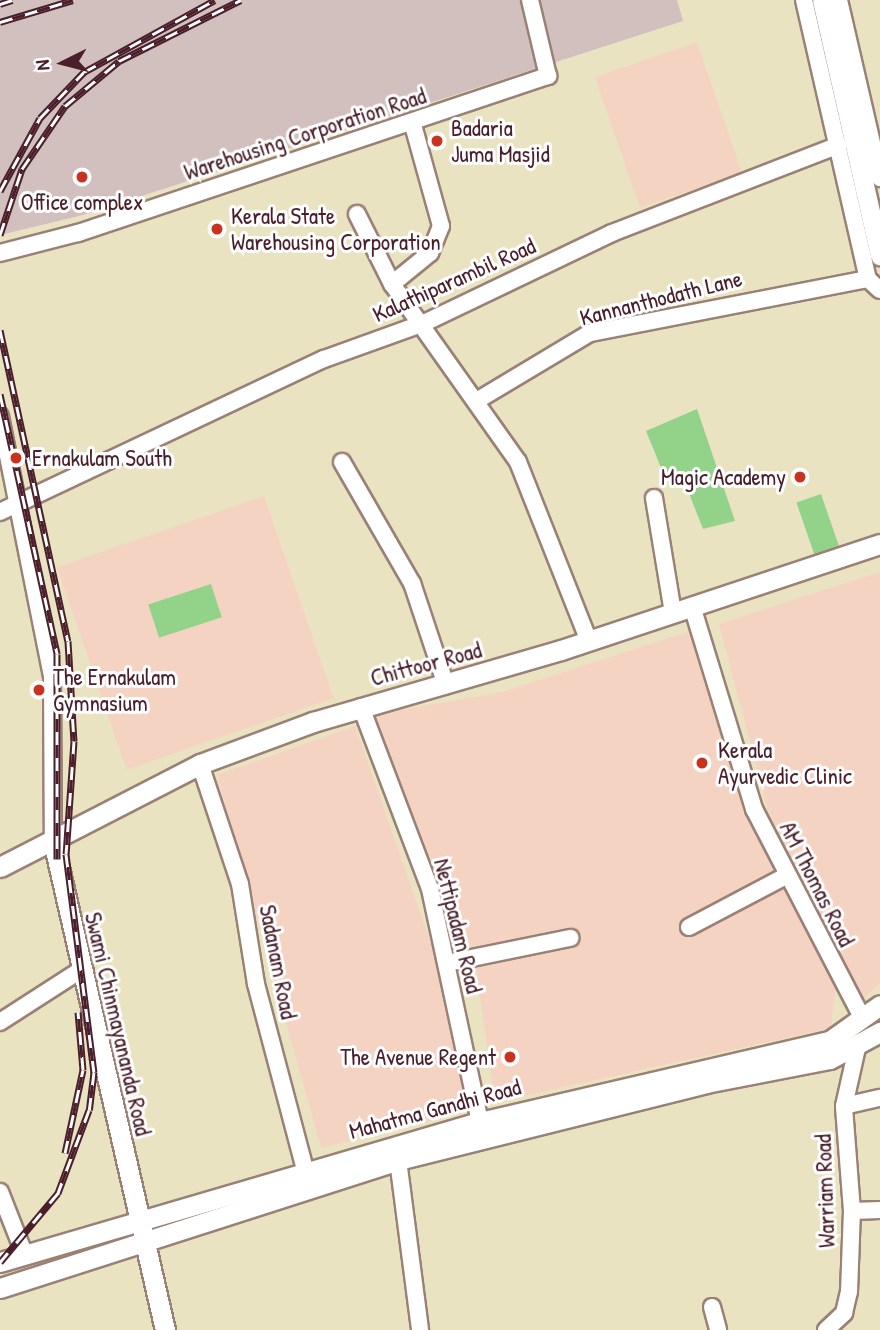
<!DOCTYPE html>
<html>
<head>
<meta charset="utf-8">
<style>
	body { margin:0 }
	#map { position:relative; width:880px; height:1330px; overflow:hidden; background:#eae3c1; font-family:"Patrick Hand",sans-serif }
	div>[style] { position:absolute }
	.built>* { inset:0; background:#f5d3c2; transform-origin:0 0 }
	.industrial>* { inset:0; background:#d1c0bd }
	.green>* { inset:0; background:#93d389; transform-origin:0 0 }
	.roads { filter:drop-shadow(2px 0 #9a8176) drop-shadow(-2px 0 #9a8176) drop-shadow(0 2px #9a8176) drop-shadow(0 -2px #9a8176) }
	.minor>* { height:16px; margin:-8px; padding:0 8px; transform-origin:8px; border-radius:8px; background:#fff }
	.major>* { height:19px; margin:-9.5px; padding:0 9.5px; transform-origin:9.5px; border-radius:9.5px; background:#fff }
	.rail>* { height:7px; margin-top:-3.5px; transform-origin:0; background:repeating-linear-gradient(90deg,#fff 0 13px,#4a1f2b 0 26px); box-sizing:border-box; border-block:2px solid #4a1f2b }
	.dots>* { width:19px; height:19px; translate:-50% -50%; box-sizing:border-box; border:4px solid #fff; border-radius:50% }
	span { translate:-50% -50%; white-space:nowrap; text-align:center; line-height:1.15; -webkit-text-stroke:6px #fff; paint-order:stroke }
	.poi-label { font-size:23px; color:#4a1f2b }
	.left { translate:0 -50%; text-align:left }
	.right { translate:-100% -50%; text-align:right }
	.street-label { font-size:23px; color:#4a1f2b }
	.north { position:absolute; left:28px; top:28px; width:70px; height:70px; -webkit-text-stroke:5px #fff; paint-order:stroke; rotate:264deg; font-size:19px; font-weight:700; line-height:28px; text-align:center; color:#4a1f2b }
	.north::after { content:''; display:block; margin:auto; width:24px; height:32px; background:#4a1f2b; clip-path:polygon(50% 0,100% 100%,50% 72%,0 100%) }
</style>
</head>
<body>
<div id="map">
	<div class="built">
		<i style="left:697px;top:42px;width:138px;height:108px;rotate:71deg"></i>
		<i style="left:264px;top:496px;width:214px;height:219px;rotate:71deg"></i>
		<i style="clip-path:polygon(880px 572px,880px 983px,860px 1002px,768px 811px,719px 624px)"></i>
		<i style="clip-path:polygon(693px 630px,744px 814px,837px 978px,831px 1028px,495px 1102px,475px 962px,370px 715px,503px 692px)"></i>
		<i style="clip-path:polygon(355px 726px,438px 964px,467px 1112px,321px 1148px,217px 775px)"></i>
	</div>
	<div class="industrial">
		<i style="clip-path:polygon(0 0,677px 0,683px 21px,83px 215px,0 235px)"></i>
	</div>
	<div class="green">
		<i style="clip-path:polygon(697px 409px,735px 521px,703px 529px,681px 473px,666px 480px,646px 431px)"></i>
		<i style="left:821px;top:494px;width:58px;height:26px;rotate:71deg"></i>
		<i style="left:211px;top:584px;width:35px;height:66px;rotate:72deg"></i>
	</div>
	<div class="roads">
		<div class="minor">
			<i style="left:804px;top:0;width:286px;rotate:77.1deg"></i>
			<i style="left:868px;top:279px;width:16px;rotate:43deg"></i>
			<i style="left:839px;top:0;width:183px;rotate:77deg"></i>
			<i style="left:413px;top:125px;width:105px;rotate:74.5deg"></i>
			<i style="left:441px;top:226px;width:29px;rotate:112deg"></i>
			<i style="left:430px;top:253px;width:49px;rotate:140.8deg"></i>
			<i style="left:392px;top:284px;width:218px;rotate:54.7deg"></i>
			<i style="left:518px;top:462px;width:193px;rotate:68.4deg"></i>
			<i style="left:357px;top:214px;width:78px;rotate:63.4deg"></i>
			<i style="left:0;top:253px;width:81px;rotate:-14.4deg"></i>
			<i style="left:78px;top:233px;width:496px;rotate:-18.5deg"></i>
			<i style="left:548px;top:76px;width:78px;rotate:-103.3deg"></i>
			<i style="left:478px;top:400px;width:131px;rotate:-30.9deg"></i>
			<i style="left:590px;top:333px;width:283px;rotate:-11deg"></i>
			<i style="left:0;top:416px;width:265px;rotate:78.7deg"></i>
			<i style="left:52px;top:676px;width:165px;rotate:89.7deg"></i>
			<i style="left:342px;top:462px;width:140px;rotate:60deg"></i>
			<i style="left:412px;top:583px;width:108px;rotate:71.6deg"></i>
			<i style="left:654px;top:498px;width:117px;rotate:80.6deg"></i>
			<i style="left:0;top:512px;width:358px;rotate:-25.3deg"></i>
			<i style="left:324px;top:359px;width:106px;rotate:-19.8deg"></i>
			<i style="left:424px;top:323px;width:208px;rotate:-25.6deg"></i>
			<i style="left:612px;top:233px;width:243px;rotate:-21.2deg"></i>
			<i style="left:692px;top:606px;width:212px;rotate:73deg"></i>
			<i style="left:754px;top:809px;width:237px;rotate:62.6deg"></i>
			<i style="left:361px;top:707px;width:195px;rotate:69.2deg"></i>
			<i style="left:430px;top:889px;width:238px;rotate:77.9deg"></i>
			<i style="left:200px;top:764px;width:126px;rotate:71.6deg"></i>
			<i style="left:240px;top:884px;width:101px;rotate:80.9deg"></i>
			<i style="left:256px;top:984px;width:192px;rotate:75.2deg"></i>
			<i style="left:689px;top:927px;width:107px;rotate:-27.8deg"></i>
			<i style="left:447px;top:963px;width:126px;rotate:-11.5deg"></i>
			<i style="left:0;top:1022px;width:94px;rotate:-32.8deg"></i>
			<i style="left:844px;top:1106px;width:37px;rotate:-13deg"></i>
			<i style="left:398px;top:1160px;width:171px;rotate:82.6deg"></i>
			<i style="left:0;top:1192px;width:66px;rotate:68.5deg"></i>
			<i style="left:852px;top:1211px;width:28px;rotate:-2deg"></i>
			<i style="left:712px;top:1307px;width:24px;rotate:75deg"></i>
			<i style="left:826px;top:1330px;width:25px;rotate:-43deg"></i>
			<i style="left:844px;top:1313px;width:22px;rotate:-77deg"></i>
			<i style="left:849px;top:1292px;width:81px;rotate:-87.9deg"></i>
			<i style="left:852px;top:1211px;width:105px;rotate:-94.4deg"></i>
			<i style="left:844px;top:1106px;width:59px;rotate:-77.4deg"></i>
		</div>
		<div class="major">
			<i style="left:822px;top:0;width:262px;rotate:77.2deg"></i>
			<i style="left:53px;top:841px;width:502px;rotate:77.1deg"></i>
			<i style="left:0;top:867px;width:225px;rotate:-27.2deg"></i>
			<i style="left:200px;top:764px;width:121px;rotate:-20.4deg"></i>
			<i style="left:313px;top:722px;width:258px;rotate:-16.2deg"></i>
			<i style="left:561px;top:650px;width:336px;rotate:-18.4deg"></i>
			<i style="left:0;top:1262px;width:500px;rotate:-16.3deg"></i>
			<i style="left:480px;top:1122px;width:360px;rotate:-13.1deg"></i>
			<i style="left:831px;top:1040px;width:60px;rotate:-35.5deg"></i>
			<i style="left:0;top:1288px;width:418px;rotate:-17.8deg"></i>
			<i style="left:398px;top:1160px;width:317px;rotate:-14deg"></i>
			<i style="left:706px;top:1083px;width:126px;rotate:-11deg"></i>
			<i style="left:830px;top:1059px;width:57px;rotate:-28.4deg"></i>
		</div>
	</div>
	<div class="rail">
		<i style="left:0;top:4px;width:13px;rotate:-18deg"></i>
		<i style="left:0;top:22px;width:76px;rotate:-16.8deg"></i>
		<i style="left:0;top:191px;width:83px;rotate:-61.3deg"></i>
		<i style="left:40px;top:118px;width:64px;rotate:-46.3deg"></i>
		<i style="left:84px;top:72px;width:149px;rotate:-28.8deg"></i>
		<i style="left:0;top:235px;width:70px;rotate:-71.6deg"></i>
		<i style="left:22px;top:169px;width:76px;rotate:-55.7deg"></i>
		<i style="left:65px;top:106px;width:70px;rotate:-39.8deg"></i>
		<i style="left:119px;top:61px;width:136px;rotate:-26.6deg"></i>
		<i style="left:0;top:330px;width:318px;rotate:77.7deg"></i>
		<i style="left:68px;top:641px;width:100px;rotate:86.6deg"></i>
		<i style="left:74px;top:741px;width:113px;rotate:94deg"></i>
		<i style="left:66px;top:854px;width:220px;rotate:82.7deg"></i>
		<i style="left:94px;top:1072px;width:38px;rotate:97deg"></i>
		<i style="left:89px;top:1110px;width:89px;rotate:110.5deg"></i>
		<i style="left:58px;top:1193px;width:90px;rotate:130deg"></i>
		<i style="left:0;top:394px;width:266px;rotate:77.6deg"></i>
		<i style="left:57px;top:654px;width:205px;rotate:90deg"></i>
		<i style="left:65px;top:1153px;width:85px;rotate:-77.8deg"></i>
		<i style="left:83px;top:1070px;width:58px;rotate:-94.9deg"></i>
	</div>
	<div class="dots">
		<i style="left:437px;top:141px;background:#c8321e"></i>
		<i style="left:82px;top:177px;background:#c8321e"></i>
		<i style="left:217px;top:229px;background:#c8321e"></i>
		<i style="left:16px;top:458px;background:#c8321e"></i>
		<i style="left:800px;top:477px;background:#c8321e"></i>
		<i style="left:39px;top:690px;background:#c8321e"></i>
		<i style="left:702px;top:763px;background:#c8321e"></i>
		<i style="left:510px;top:1057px;background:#c8321e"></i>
	</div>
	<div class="poi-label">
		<span class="left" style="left:451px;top:141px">Badaria<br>Juma Masjid</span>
		<span style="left:82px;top:202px">Office complex</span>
		<span class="left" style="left:231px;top:229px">Kerala State<br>Warehousing Corporation</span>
		<span class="left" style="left:32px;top:458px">Ernakulam South</span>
		<span class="right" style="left:786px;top:477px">Magic Academy</span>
		<span class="left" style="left:53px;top:690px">The Ernakulam<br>Gymnasium</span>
		<span class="left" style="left:718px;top:763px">Kerala<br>Ayurvedic Clinic</span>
		<span class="right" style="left:496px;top:1057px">The Avenue Regent</span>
	</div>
	<div class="street-label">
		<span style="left:305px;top:134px;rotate:-18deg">Warehousing Corporation Road</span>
		<span style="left:454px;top:280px;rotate:-24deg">Kalathiparambil Road</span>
		<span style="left:661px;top:298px;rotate:-14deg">Kannanthodath Lane</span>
		<span style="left:426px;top:664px;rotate:-15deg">Chittoor Road</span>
		<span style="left:817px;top:884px;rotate:63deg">AM Thomas Road</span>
		<span style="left:458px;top:926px;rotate:76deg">Nettipadam Road</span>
		<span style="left:278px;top:962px;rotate:79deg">Sadanam Road</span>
		<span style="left:118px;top:1024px;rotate:77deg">Swami Chinmayananda Road</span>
		<span style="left:435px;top:1109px;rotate:-15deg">Mahatma Gandhi Road</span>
		<span style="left:825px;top:1191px;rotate:-92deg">Warriam Road</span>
	</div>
	<div class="north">N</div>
</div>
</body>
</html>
